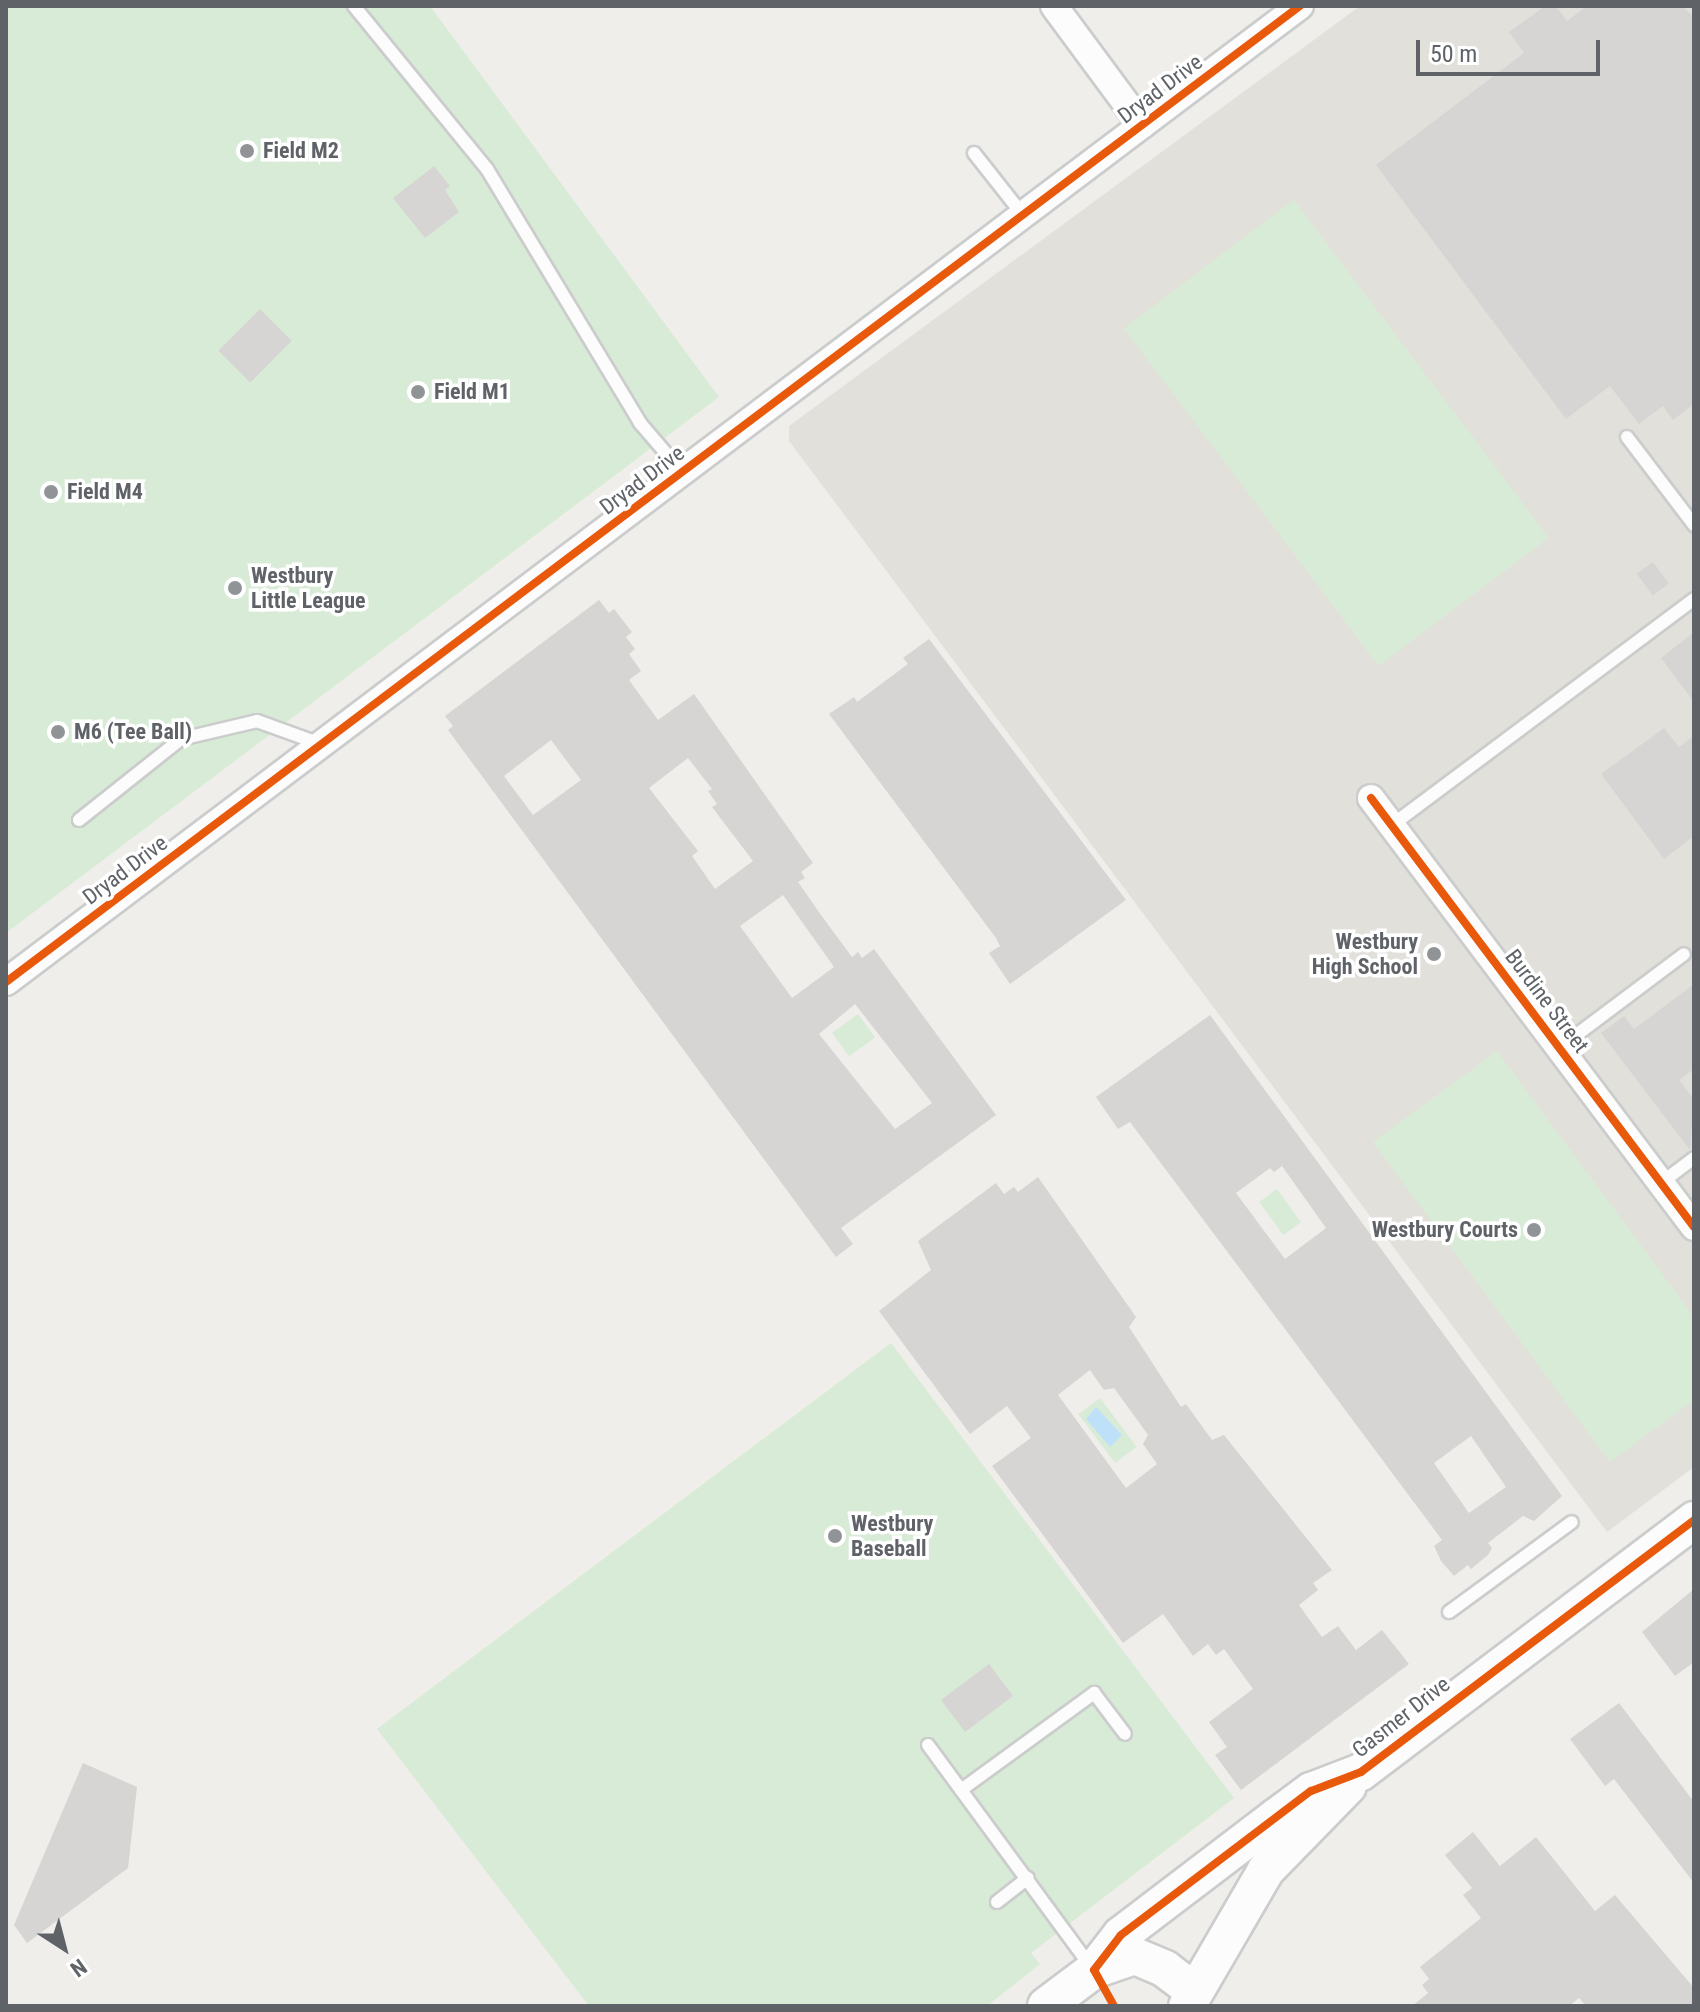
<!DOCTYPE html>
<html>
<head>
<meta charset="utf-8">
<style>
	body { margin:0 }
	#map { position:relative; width:1700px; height:2012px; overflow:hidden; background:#efeeea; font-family:"Roboto Condensed",sans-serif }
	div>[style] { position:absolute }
	.education>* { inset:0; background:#e2e0da }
	.green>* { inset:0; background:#d8ebd6; transform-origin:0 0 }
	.water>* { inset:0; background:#bfe0f9 }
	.building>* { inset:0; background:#d6d5d3; transform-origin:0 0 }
	.roads { filter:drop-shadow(2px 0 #cbcccc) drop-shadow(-2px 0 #cbcccc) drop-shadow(0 2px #cbcccc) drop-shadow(0 -2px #cbcccc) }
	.lane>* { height:12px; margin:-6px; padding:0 6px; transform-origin:6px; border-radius:6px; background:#fdfcfc }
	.street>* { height:26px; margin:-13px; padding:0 13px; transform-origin:13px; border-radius:13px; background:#fdfcfc }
	.secondary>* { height:36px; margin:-18px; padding:0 18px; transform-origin:18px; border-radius:18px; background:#fdfcfc }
	.cycleway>* { height:8px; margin:-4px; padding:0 4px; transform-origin:4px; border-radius:4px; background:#e8590c }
	.dots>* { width:22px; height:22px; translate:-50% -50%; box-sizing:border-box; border:4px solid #fff; border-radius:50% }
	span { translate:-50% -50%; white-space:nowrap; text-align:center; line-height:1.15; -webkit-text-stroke:7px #fff; paint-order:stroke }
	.street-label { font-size:22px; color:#5f6368 }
	.poi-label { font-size:22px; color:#5f6368; font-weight:700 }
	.left { translate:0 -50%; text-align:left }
	.right { translate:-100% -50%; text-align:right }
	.frame { position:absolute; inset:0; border:8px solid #5f6368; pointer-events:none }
	.north { position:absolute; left:24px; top:1908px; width:80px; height:80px; -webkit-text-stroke:6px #fff; paint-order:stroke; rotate:144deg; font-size:22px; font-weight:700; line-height:32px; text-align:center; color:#5f6368 }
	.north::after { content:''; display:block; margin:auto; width:28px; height:36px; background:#5f6368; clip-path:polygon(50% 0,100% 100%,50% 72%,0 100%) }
	.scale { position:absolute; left:1416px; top:40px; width:184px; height:36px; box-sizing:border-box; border:4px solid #5f6368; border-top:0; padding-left:10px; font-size:24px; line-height:28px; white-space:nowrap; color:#5f6368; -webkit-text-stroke:6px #fff; paint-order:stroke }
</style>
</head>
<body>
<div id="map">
	<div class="education">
		<i style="clip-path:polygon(1360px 6px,1694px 6px,1694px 1467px,1607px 1532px,789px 441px,789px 426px)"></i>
	</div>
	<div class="green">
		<i style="clip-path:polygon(6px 6px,430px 6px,719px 397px,6px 933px)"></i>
		<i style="left:1294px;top:200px;width:423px;height:213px;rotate:53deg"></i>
		<i style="left:858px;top:1014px;width:29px;height:32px;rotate:54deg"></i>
		<i style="clip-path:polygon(1497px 1051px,1694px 1317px,1694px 1400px,1610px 1462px,1373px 1142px)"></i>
		<i style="left:1277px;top:1189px;width:41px;height:22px;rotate:54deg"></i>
		<i style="clip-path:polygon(891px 1343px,1234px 1798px,1031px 1953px,1040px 1964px,987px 2006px,589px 2006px,377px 1729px)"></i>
		<i style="left:1100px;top:1398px;width:61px;height:27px;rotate:53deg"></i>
	</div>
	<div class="water">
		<i style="clip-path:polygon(1096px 1407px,1122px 1435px,1110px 1447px,1086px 1419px)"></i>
	</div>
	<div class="building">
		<i style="clip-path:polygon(1545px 6px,1556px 6px,1567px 21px,1587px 6px,1682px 6px,1694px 17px,1694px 404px,1673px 420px,1663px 406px,1639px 424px,1610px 386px,1566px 419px,1376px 165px,1524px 53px,1509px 32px)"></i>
		<i style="clip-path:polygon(434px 166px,450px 186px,445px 190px,459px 212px,425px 238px,393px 198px)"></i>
		<i style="left:260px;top:309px;width:45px;height:59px;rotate:45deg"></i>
		<i style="left:1653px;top:562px;width:27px;height:20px;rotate:54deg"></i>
		<i style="clip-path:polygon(evenodd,599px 600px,609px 613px,614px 609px,632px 632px,626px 637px,635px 649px,629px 654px,641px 671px,629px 680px,658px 720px,694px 694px,813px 863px,801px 872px,805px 878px,798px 882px,821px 915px,852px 957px,858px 952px,862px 958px,874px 949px,996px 1115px,841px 1228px,853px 1244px,836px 1257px,448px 730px,453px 726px,445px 716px,599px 600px,551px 740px,581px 780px,533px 815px,504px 776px,551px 740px,599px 600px,688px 758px,712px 789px,708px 791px,717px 804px,712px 807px,753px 861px,715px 889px,692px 856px,698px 851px,649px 788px,688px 758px,599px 600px,783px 895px,834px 967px,792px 998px,740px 926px,783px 895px,599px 600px,855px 1004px,932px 1103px,895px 1129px,819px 1034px,855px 1004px)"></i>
		<i style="clip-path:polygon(1694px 632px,1694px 702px,1661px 658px)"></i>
		<i style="clip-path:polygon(929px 639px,1126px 900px,1010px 984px,989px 953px,1000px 946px,996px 938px,829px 714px,854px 697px,857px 702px,908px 664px,903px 658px)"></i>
		<i style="clip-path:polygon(1664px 728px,1679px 747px,1694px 736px,1694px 836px,1664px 859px,1601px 774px)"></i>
		<i style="clip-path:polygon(1694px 984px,1694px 1069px,1679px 1080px,1694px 1099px,1690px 1150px,1601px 1033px,1624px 1016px,1634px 1029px)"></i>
		<i style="clip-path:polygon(evenodd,1210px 1015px,1562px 1496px,1534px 1521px,1523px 1516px,1488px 1543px,1492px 1548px,1488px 1555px,1471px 1569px,1468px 1565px,1454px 1576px,1441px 1561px,1434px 1546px,1442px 1540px,1241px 1270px,1130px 1122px,1118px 1129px,1096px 1097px,1210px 1015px,1282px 1166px,1326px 1228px,1285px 1259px,1236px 1193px,1270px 1168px,1274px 1172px,1282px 1166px,1210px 1015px,1471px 1436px,1506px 1487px,1469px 1513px,1434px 1463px,1471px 1436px)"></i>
		<i style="clip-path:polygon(evenodd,1038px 1177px,1136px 1317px,1129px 1327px,1181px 1407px,1186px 1404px,1212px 1440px,1224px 1435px,1332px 1570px,1313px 1583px,1318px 1590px,1299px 1605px,1322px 1637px,1338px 1626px,1356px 1650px,1382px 1630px,1409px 1664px,1241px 1790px,1215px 1755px,1227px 1747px,1209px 1722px,1253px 1689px,1224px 1649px,1216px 1655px,1208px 1644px,1193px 1656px,1163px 1614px,1123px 1643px,992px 1466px,1031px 1438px,1007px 1406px,970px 1434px,879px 1311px,931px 1270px,918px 1241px,996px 1183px,1004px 1194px,1014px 1187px,1018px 1192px,1038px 1177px,1090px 1370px,1104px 1390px,1114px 1388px,1138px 1421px,1148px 1435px,1143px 1444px,1157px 1464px,1126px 1488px,1058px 1395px,1090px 1370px)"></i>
		<i style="clip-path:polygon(1694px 1589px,1694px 1662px,1675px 1676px,1642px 1632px)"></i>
		<i style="left:989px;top:1664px;width:40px;height:60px;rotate:53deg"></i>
		<i style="clip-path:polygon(1619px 1703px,1694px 1802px,1694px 1883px,1614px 1779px,1605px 1786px,1570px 1739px)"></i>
		<i style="clip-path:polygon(83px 1763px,137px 1787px,128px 1868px,27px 1943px,14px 1925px)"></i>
		<i style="clip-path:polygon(1473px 1832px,1500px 1866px,1536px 1837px,1595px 1911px,1615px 1895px,1694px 1988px,1694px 2006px,1586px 2006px,1579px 1998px,1569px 2006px,1412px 2006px,1428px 1993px,1422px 1985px,1429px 1979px,1420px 1967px,1481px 1918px,1463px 1895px,1472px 1888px,1445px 1855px)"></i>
	</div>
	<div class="roads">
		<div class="lane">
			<i style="left:354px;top:6px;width:210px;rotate:50.8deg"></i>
			<i style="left:487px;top:169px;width:297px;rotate:58.9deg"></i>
			<i style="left:640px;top:423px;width:65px;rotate:49.4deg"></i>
			<i style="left:974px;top:153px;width:79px;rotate:51.7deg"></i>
			<i style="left:1627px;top:437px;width:111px;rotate:52.7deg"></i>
			<i style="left:79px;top:820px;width:130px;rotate:-38.5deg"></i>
			<i style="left:181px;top:739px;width:78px;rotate:-13.3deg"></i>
			<i style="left:257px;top:721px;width:68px;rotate:19.8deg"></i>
			<i style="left:1392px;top:825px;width:377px;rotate:-36.8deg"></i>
			<i style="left:1559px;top:1048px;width:156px;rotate:-36.9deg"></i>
			<i style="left:1661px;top:1183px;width:41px;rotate:-37.1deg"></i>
			<i style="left:1449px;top:1612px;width:152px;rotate:-36.2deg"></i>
			<i style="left:928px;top:1745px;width:277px;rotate:53.7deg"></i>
			<i style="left:961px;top:1790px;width:165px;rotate:-36.1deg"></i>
			<i style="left:1094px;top:1693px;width:51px;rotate:52.9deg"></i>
			<i style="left:997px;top:1902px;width:39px;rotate:-38deg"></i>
		</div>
		<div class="street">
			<i style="left:1054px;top:6px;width:148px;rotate:53.5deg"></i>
			<i style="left:1371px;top:798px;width:537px;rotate:53.02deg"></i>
			<i style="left:6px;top:982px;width:1621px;rotate:-37.03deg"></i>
		</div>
		<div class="secondary">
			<i style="left:1094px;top:1970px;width:44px;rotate:-52.4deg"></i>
			<i style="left:1121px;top:1935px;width:195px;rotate:-37.3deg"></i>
			<i style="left:1276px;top:1817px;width:44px;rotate:-36.6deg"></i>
			<i style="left:1311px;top:1791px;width:53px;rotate:-20.8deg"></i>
			<i style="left:1361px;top:1772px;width:418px;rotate:-37.1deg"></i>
			<i style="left:1046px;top:2006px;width:60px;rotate:-36.9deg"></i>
			<i style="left:1094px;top:1970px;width:43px;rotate:-18.9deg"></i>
			<i style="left:1135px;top:1956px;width:33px;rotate:23deg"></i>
			<i style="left:1165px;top:1969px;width:35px;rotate:37deg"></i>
			<i style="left:1187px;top:2006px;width:157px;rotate:-59.8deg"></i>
			<i style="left:1266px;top:1870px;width:117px;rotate:-45.7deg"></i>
		</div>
	</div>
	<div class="cycleway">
		<i style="left:1371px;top:798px;width:537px;rotate:53.02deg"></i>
		<i style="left:6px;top:982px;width:1621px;rotate:-37.03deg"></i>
		<i style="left:1114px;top:2006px;width:41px;rotate:-119.1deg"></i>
		<i style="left:1094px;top:1970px;width:44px;rotate:-52.4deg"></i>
		<i style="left:1121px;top:1935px;width:238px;rotate:-37.2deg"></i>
		<i style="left:1311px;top:1791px;width:53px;rotate:-20.8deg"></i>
		<i style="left:1361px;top:1772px;width:418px;rotate:-37.1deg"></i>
	</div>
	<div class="dots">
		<i style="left:247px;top:151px;background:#919496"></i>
		<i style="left:418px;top:392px;background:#919496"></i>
		<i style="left:51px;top:492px;background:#919496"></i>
		<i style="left:235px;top:588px;background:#919496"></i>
		<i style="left:58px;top:732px;background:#919496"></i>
		<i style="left:1434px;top:954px;background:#919496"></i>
		<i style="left:1534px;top:1230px;background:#919496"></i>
		<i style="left:835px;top:1536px;background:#919496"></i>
	</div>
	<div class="street-label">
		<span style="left:1160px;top:89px;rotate:-37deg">Dryad Drive</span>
		<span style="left:642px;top:480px;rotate:-37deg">Dryad Drive</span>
		<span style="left:125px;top:870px;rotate:-37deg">Dryad Drive</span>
		<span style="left:1547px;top:1001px;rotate:53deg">Burdine Street</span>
		<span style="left:1401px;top:1717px;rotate:-38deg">Gasmer Drive</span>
	</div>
	<div class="poi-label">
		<span class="left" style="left:263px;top:151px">Field M2</span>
		<span class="left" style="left:434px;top:392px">Field M1</span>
		<span class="left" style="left:67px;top:492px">Field M4</span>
		<span class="left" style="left:251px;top:588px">Westbury<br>Little League</span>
		<span class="left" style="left:74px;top:732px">M6 (Tee Ball)</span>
		<span class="right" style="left:1418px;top:954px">Westbury<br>High School</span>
		<span class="right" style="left:1518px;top:1230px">Westbury Courts</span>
		<span class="left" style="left:851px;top:1536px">Westbury<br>Baseball</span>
	</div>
	<div class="frame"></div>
	<div class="north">N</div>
	<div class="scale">50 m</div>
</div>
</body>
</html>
